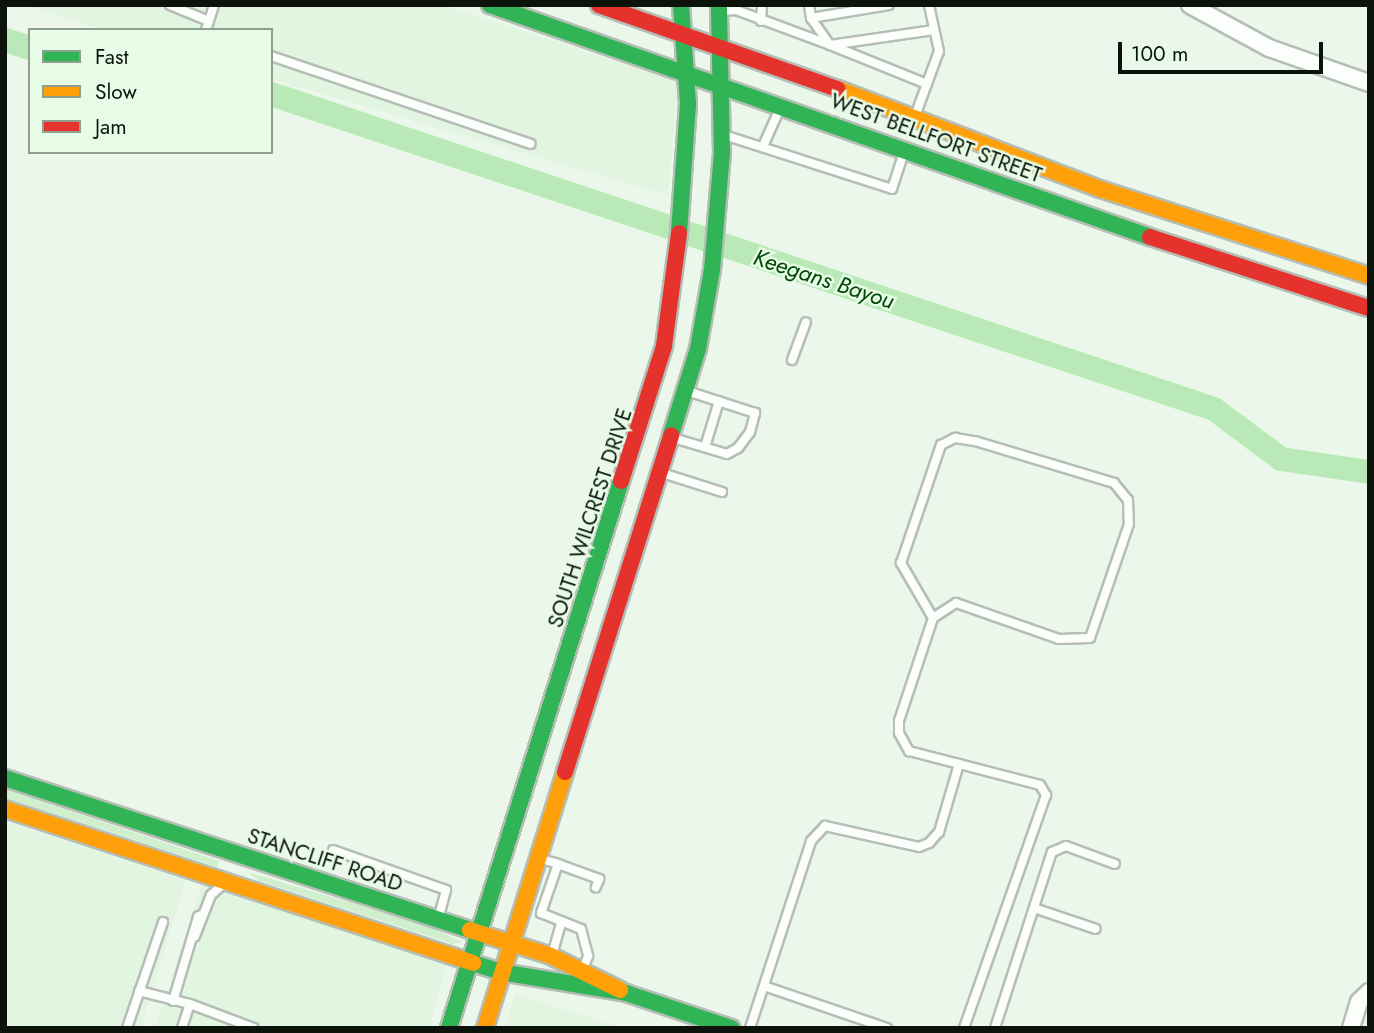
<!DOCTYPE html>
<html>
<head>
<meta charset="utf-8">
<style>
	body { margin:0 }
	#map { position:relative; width:1374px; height:1033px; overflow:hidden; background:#ebf7eb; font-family:Jost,sans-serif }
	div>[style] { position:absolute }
	.built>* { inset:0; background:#e1f5e0 }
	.green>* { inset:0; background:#d0efce }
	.river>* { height:24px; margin:-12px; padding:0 12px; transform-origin:12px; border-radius:12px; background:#b9e9b6 }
	.roads { filter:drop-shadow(2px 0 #b5beb5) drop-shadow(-2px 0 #b5beb5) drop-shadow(0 2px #b5beb5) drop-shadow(0 -2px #b5beb5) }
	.lane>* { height:8px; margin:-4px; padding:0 4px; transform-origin:4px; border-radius:4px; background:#fcfefc }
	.street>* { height:16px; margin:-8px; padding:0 8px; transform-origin:8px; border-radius:8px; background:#fcfefc }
	.fast>* { height:16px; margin:-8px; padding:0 8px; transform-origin:8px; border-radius:8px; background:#30b455 }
	.slow>* { height:16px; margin:-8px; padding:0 8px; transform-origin:8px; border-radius:8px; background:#ff9f0a }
	.jam>* { height:16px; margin:-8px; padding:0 8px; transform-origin:8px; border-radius:8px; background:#e5322d }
	span { translate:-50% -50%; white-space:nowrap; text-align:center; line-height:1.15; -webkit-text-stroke:5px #e7fce6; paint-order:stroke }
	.street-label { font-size:21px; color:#0c130b }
	.water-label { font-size:23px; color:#024806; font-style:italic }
	.frame { position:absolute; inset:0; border:7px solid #0c130b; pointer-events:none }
	.legend { position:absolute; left:28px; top:28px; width:245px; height:126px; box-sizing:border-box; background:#e7fce6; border:2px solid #8f9f8e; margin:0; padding:9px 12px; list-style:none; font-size:21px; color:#0c130b }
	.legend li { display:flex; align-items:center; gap:14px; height:35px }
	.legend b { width:35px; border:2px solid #8f9f8e }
	.scale { position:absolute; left:1118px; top:42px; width:205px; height:32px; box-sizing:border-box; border:4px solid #0c130b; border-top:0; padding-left:9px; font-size:21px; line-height:24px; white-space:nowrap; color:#0c130b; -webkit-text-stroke:5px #e7fce6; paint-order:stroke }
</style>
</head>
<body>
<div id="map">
	<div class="built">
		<i style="clip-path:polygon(24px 5px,443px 5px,678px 82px,668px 195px,271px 79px,271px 30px,105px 30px)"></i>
		<i style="clip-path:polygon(5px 822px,186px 880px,141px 1028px,5px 1028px)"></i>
		<i style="clip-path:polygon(202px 884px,447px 964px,429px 1028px,155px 1028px)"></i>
		<i style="clip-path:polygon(515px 994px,623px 1028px,505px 1028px)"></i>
	</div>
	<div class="green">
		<i style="clip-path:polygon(5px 789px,219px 861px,217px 867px,5px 798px)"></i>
		<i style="clip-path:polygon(248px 872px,425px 925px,462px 942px,453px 944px,259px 881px)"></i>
	</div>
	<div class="river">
		<i style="left:5px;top:40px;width:26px;rotate:18deg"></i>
		<i style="left:271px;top:94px;width:994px;rotate:18.47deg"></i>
		<i style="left:1214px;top:409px;width:84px;rotate:36.7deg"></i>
		<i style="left:1281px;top:459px;width:89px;rotate:8.4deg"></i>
	</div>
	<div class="roads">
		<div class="lane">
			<i style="left:170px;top:5px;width:42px;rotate:22.3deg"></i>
			<i style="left:809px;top:5px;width:13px;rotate:81deg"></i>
			<i style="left:811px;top:18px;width:33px;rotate:55deg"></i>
			<i style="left:721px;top:11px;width:15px;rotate:-4deg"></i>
			<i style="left:736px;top:10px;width:100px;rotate:20.4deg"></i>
			<i style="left:811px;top:18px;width:79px;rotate:-9.5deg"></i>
			<i style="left:761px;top:21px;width:16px;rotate:-86deg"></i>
			<i style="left:206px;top:30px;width:26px;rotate:-72deg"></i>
			<i style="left:271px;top:56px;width:274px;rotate:18.7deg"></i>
			<i style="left:927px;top:84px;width:105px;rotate:-158.1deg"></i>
			<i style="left:830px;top:45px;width:105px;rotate:-8.2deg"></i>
			<i style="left:914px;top:119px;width:72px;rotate:-69.8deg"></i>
			<i style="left:939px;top:51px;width:47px;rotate:-102.3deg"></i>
			<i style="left:724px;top:135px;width:176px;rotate:17.8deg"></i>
			<i style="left:892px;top:189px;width:39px;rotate:-72deg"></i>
			<i style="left:764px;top:144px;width:42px;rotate:-65.9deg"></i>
			<i style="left:792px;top:360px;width:40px;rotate:-69.8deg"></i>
			<i style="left:673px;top:438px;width:56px;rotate:16.5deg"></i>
			<i style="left:727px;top:454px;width:13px;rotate:-29deg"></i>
			<i style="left:738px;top:448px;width:20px;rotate:-53deg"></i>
			<i style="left:750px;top:432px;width:20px;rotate:-75deg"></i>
			<i style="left:755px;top:413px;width:71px;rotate:-162.1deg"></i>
			<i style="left:705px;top:447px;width:48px;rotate:-73.1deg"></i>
			<i style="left:662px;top:473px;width:63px;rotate:17.6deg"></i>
			<i style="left:933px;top:618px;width:64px;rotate:-120.2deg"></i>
			<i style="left:901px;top:563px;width:125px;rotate:-71.3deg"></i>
			<i style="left:941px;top:445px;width:16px;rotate:-27deg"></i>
			<i style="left:955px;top:438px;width:20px;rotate:9deg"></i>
			<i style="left:975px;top:441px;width:145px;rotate:16.8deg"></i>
			<i style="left:1114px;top:483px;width:22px;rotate:51deg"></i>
			<i style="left:1128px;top:500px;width:24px;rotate:88deg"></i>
			<i style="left:1129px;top:524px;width:120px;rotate:108.9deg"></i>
			<i style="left:1090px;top:638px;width:31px;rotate:178deg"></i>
			<i style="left:1059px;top:639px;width:109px;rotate:-160.7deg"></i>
			<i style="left:956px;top:603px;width:27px;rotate:147deg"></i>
			<i style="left:933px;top:618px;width:108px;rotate:108.3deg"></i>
			<i style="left:899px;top:721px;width:12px;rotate:90deg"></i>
			<i style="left:899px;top:733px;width:21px;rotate:61deg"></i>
			<i style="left:909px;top:751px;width:135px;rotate:14.5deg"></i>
			<i style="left:1040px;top:785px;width:12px;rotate:59deg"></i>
			<i style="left:1046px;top:795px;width:247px;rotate:109.4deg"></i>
			<i style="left:333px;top:850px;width:120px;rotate:19.5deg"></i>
			<i style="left:446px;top:890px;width:27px;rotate:105deg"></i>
			<i style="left:541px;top:859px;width:18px;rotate:16deg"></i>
			<i style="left:558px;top:864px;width:52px;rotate:109.1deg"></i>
			<i style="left:541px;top:913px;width:43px;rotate:21.8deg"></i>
			<i style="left:581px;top:929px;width:28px;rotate:75deg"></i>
			<i style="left:588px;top:956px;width:14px;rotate:111deg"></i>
			<i style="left:558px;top:864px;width:44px;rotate:20.1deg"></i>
			<i style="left:599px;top:879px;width:9px;rotate:111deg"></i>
			<i style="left:1034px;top:908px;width:65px;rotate:18.7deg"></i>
			<i style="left:195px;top:936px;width:44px;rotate:-68.7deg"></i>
			<i style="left:211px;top:895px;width:15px;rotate:-42deg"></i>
			<i style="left:552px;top:955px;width:35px;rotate:-74deg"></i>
			<i style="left:764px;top:986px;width:130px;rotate:18.9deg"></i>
			<i style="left:139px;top:991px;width:53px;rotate:14.3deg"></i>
			<i style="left:190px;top:1004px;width:68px;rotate:20.6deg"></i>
			<i style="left:173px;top:1001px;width:88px;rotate:-73.4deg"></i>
			<i style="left:198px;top:917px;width:6px;rotate:-31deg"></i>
			<i style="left:127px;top:1028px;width:112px;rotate:-71.2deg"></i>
			<i style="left:182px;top:1028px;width:25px;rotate:-72deg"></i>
			<i style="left:750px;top:1028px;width:197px;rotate:-71.9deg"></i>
			<i style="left:811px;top:841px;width:21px;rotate:-47deg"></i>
			<i style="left:825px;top:826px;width:96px;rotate:12.6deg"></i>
			<i style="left:919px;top:847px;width:11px;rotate:-22deg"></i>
			<i style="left:929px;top:843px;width:15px;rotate:-48deg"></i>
			<i style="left:939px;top:832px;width:71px;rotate:-73.6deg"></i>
			<i style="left:995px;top:1028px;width:185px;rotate:-72.1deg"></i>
			<i style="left:1052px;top:852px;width:15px;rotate:-23deg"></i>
			<i style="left:1066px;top:846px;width:52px;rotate:20.2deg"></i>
		</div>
		<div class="street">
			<i style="left:1190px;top:5px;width:90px;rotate:28.6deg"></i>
			<i style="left:1269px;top:48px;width:106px;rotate:19.3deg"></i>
			<i style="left:1351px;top:1028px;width:27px;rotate:-73deg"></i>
			<i style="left:1359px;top:1002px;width:14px;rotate:-45deg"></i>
		</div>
		<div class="fast">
			<i style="left:490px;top:5px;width:700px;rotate:19.37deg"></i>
			<i style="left:679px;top:233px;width:130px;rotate:-86deg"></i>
			<i style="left:688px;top:103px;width:98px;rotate:-94.1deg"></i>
			<i style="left:671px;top:435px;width:90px;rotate:-72.6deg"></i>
			<i style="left:698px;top:349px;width:80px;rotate:-80deg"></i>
			<i style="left:712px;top:270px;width:117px;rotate:-85.1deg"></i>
			<i style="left:722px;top:153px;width:148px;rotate:-91.2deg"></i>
			<i style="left:5px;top:778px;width:489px;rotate:18.1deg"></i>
			<i style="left:473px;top:963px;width:29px;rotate:18deg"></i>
			<i style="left:501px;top:972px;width:127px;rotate:9.5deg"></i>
			<i style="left:626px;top:993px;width:111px;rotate:18.4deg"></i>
			<i style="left:449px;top:1028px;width:573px;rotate:-72.54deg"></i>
		</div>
		<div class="slow">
			<i style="left:838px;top:89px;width:280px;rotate:20.9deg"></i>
			<i style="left:1100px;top:189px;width:283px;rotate:17.9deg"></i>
			<i style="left:5px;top:809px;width:493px;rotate:18.2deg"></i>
			<i style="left:470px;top:930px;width:85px;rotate:17.8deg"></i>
			<i style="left:551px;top:956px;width:77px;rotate:26.2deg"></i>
			<i style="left:485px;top:1028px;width:268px;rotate:-72.6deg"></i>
		</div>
		<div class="jam">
			<i style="left:599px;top:5px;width:253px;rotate:19.4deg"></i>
			<i style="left:1150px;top:237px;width:230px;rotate:18deg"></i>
			<i style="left:621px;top:481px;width:142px;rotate:-72.3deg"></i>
			<i style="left:664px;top:346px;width:114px;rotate:-82.4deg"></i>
			<i style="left:565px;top:772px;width:353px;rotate:-72.5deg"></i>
		</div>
	</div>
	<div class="street-label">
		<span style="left:936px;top:138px;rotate:20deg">WEST BELLFORT STREET</span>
		<span style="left:590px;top:518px;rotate:-72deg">SOUTH WILCREST DRIVE</span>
		<span style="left:325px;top:860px;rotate:18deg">STANCLIFF ROAD</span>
	</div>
	<div class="water-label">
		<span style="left:824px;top:279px;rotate:18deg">Keegans Bayou</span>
	</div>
	<div class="frame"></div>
	<ul class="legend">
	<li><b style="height:9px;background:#30b455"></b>Fast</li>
	<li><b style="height:9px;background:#ff9f0a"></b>Slow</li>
	<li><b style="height:9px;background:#e5322d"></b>Jam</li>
	</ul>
	<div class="scale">100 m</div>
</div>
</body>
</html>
